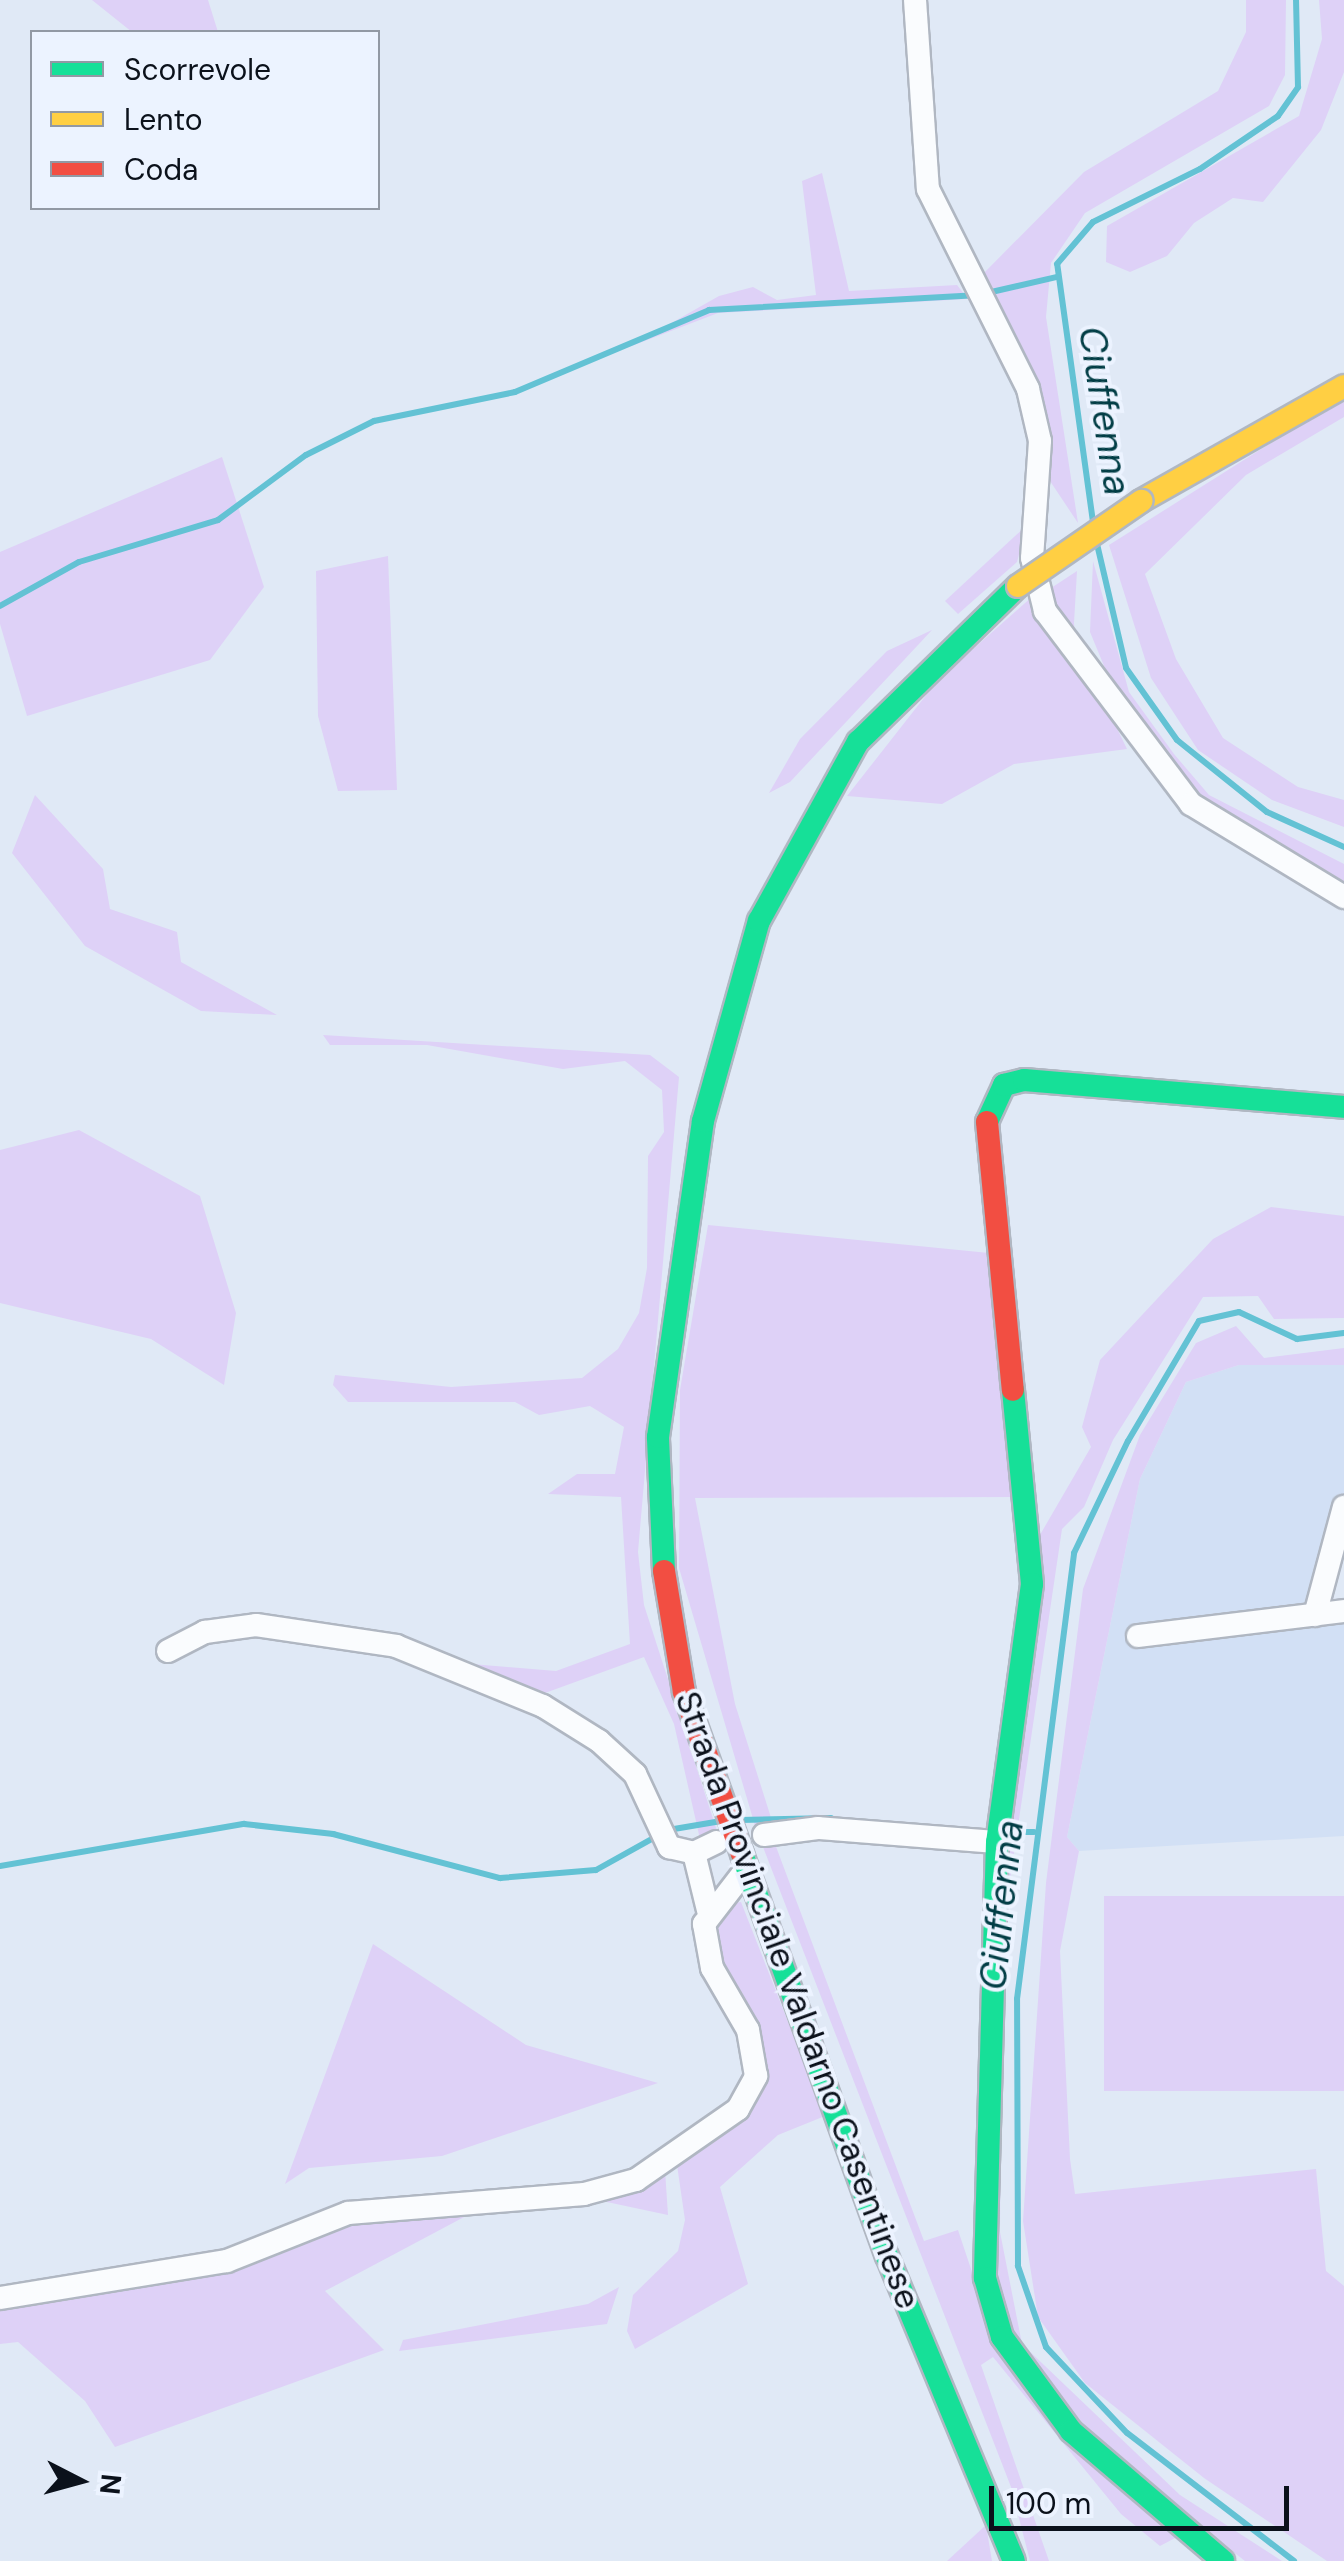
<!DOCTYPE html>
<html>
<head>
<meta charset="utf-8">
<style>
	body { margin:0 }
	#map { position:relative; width:1344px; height:2561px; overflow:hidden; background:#e0e9f6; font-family:"DM Sans",sans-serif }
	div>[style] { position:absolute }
	.built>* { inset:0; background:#d2e0f5 }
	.green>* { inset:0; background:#ded1f7; transform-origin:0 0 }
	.stream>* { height:6px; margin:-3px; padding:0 3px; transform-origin:3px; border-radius:3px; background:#63c2d4 }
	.roads { filter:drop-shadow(2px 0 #b0b7c2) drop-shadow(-2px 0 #b0b7c2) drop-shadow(0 2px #b0b7c2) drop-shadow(0 -2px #b0b7c2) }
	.street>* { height:22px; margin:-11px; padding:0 11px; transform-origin:11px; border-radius:11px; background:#fafcfe }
	.fast>* { height:22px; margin:-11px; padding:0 11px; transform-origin:11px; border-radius:11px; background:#16e098 }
	.slow>* { height:22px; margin:-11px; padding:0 11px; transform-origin:11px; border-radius:11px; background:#ffcf43 }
	.jam>* { height:22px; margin:-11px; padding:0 11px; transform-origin:11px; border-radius:11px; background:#f24e42 }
	.bridges { filter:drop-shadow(2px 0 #b0b7c2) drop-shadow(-2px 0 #b0b7c2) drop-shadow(0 2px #b0b7c2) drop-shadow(0 -2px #b0b7c2) }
	.slow-bridge>* { height:22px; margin:-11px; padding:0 11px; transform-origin:11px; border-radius:11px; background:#ffcf43 }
	span { translate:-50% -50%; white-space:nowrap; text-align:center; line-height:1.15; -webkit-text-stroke:8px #ecf3ff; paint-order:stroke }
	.street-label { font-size:35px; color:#0b111b }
	.water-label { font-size:38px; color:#013d45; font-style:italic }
	.legend { position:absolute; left:30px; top:30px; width:350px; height:180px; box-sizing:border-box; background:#ecf3ff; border:2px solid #9299a4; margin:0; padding:12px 18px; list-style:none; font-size:30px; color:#0b111b }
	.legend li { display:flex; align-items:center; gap:20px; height:50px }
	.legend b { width:50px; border:2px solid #9299a4 }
	.north { position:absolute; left:30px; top:2431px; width:100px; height:100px; -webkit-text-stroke:8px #ecf3ff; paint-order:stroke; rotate:96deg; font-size:28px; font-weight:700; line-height:40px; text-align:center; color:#0b111b }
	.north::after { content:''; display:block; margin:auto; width:35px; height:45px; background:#0b111b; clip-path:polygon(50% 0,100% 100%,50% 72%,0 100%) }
	.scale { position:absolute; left:989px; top:2486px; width:300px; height:45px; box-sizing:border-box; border:5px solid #0b111b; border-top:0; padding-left:12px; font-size:30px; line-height:35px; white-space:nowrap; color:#0b111b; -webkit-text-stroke:8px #ecf3ff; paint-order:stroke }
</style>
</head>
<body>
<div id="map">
	<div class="built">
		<i style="clip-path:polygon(1239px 1365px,1344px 1365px,1344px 1539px,1323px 1615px,1344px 1614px,1344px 1836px,1079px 1851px,1067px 1837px,1140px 1479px,1186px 1382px)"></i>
	</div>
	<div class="green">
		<i style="clip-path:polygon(92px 0,208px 0,218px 32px,132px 32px)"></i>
		<i style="clip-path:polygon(1246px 0,1286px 0,1285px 75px,1269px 106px,1085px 213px,1051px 263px,1046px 317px,1078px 523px,1050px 481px,1042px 422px,977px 280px,1084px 172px,1218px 91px,1246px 32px)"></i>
		<i style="clip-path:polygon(1319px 0,1344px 0,1344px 72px,1321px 130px,1263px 202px,1233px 198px,1194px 223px,1167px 256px,1130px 272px,1106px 262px,1107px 226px,1299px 116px,1322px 39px)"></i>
		<i style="clip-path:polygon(822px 173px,849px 291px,957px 285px,968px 299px,718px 313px,629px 347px,719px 296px,753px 287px,777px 300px,816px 295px,802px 181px)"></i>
		<i style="clip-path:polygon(1344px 397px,1344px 417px,1246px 475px,1145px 574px,1176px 659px,1223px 738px,1298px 787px,1344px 800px,1344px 827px,1272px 800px,1198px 750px,1151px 678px,1109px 545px)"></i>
		<i style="clip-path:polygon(222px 457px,264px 587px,210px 660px,27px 716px,0 624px,0 552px)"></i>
		<i style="clip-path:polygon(1027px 525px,1017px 562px,958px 614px,945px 601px)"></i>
		<i style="clip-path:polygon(388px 556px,397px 790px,338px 791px,318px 716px,316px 571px)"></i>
		<i style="clip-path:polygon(1093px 561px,1129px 692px,1174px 754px,1209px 795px,1344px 864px,1344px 885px,1196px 798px,1114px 690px,1090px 632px)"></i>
		<i style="clip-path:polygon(1077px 571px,1074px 623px,1075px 636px,1045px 592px)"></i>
		<i style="clip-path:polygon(1033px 596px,1084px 661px,1127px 749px,1014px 764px,942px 804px,847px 796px,938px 680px)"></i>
		<i style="clip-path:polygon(932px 630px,790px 782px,769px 793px,800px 739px,887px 651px)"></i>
		<i style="clip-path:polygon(35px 795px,103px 869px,110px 909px,177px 932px,181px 962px,277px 1015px,201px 1011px,85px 946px,12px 853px)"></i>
		<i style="clip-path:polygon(323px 1035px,650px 1055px,679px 1077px,638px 1552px,644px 1605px,718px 1834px,700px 1839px,674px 1724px,644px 1657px,534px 1697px,448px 1662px,556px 1671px,630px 1644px,621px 1497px,548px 1494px,577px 1474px,615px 1474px,624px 1427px,590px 1406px,539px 1415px,515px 1402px,348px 1402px,333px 1385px,335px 1375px,451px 1387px,582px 1378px,618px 1349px,639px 1313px,647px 1268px,648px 1156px,664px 1132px,662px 1090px,625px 1061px,563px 1069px,427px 1045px,330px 1045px)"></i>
		<i style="clip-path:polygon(79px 1130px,200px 1196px,236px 1313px,224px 1385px,151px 1339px,0 1303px,0 1150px)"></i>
		<i style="clip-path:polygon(1271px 1207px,1344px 1216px,1344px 1318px,1274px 1319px,1258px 1296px,1203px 1297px,1113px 1440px,1084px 1507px,1062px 1529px,1002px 1934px,1000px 2232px,1022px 2344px,1180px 2495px,1282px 2561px,1245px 2561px,1113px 2458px,1008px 2336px,990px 2277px,987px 2148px,995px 1933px,1037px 1540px,1091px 1447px,1082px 1427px,1100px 1360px,1213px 1239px)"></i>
		<i style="clip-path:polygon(708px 1225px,989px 1253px,1016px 1497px,695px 1498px,735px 1704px,773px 1824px,756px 1829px,679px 1568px,680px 1390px)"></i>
		<i style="clip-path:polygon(1236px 1326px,1264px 1358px,1344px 1348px,1344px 1365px,1239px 1365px,1186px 1382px,1140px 1479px,1067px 1837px,1079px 1851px,1060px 1951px,1070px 2159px,1075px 2194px,1316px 2169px,1326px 2271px,1344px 2286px,1344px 2561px,1327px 2561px,1204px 2478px,1085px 2383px,1038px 2317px,1023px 2221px,1046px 1883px,1083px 1589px,1140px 1435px,1196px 1343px)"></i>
		<i style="clip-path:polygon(775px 1844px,924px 2241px,958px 2230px,993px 2335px,1177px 2537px,1160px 2546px,1121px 2514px,993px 2357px,981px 2365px,1049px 2561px,1030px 2561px,1011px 2487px,763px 1847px)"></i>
		<i style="left:1344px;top:1896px;width:195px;height:240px;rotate:90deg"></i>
		<i style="clip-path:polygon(741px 1902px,825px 2116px,778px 2135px,720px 2187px,748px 2284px,635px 2349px,627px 2331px,633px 2295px,678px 2251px,685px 2220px,677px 2165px,762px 2079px,764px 2046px,710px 1937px,728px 1904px)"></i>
		<i style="clip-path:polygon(373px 1944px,526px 2045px,658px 2083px,442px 2156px,309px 2168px,285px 2184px)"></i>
		<i style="clip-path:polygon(665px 2170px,668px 2215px,588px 2198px)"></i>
		<i style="clip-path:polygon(418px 2215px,466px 2216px,325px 2291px,384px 2350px,115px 2447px,85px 2401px,18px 2342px,0 2344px,0 2305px,224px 2269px,334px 2229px)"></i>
		<i style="clip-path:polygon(619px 2287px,607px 2324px,399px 2351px,403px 2340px,588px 2304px)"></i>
		<i style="clip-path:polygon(986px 2525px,992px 2561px,947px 2561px)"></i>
	</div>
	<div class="stream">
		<i style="left:987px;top:293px;width:72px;rotate:-12.9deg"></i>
		<i style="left:1093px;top:522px;width:260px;rotate:-97.9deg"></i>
		<i style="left:1057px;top:264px;width:55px;rotate:-49.4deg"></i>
		<i style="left:1093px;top:222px;width:119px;rotate:-26.4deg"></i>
		<i style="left:1200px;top:169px;width:94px;rotate:-34.2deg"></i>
		<i style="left:1278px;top:116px;width:35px;rotate:-55deg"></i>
		<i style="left:1298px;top:87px;width:87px;rotate:-91.3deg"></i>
		<i style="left:1097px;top:544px;width:127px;rotate:76.8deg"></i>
		<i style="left:1126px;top:668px;width:88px;rotate:54.7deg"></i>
		<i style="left:1177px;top:740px;width:115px;rotate:38.7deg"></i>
		<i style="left:1267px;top:812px;width:85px;rotate:24.4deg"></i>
		<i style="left:0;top:606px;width:90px;rotate:-29.1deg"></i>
		<i style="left:79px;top:562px;width:145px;rotate:-16.8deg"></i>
		<i style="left:218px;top:520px;width:109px;rotate:-36.5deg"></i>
		<i style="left:306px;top:455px;width:76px;rotate:-26.6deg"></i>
		<i style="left:374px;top:421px;width:144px;rotate:-11.6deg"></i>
		<i style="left:515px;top:392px;width:211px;rotate:-22.9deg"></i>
		<i style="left:709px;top:310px;width:266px;rotate:-3.2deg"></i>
		<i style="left:739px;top:1820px;width:92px;rotate:-1.2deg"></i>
		<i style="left:1007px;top:1832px;width:27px"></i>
		<i style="left:0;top:1866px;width:248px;rotate:-9.8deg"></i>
		<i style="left:244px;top:1824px;width:90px;rotate:6.4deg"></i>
		<i style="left:333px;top:1834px;width:173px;rotate:14.8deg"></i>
		<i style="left:500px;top:1878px;width:96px;rotate:-4.8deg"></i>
		<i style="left:596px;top:1870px;width:82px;rotate:-29.1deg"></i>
		<i style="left:668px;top:1830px;width:54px;rotate:-9.6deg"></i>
		<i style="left:1294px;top:2561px;width:210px;rotate:-142.5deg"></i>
		<i style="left:1127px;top:2433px;width:118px;rotate:-133.3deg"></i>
		<i style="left:1046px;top:2347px;width:86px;rotate:-109.1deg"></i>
		<i style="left:1018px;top:2266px;width:267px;rotate:-90.2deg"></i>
		<i style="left:1017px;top:1999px;width:450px;rotate:-82.7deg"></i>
		<i style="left:1074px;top:1553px;width:124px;rotate:-64.3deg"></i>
		<i style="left:1128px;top:1441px;width:139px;rotate:-59.4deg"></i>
		<i style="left:1199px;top:1321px;width:41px;rotate:-12.7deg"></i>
		<i style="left:1239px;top:1312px;width:64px;rotate:25deg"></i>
		<i style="left:1297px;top:1339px;width:47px;rotate:-7.3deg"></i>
	</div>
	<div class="roads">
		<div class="street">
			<i style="left:915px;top:0;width:189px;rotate:86.1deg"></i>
			<i style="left:928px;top:189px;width:224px;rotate:63.4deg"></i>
			<i style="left:1028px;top:389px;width:53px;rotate:77deg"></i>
			<i style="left:1040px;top:441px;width:117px;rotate:93.9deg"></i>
			<i style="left:1032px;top:558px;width:55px;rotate:76.2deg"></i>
			<i style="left:1045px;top:611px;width:242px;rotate:52.9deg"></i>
			<i style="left:1191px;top:804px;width:179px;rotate:31.3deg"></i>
			<i style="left:1315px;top:1615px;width:112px;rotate:-75deg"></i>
			<i style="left:1138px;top:1636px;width:208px;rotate:-6.9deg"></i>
			<i style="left:168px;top:1651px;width:42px;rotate:-27.2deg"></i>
			<i style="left:205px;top:1632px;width:51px;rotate:-7.8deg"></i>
			<i style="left:256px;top:1625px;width:142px;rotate:8.5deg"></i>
			<i style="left:396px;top:1646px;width:159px;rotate:22.2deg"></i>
			<i style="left:543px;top:1706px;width:66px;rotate:32deg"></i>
			<i style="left:599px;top:1741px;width:49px;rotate:42.5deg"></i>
			<i style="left:635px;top:1774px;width:81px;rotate:65deg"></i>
			<i style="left:669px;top:1847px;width:26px;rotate:13deg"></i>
			<i style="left:694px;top:1853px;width:25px;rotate:-26deg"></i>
			<i style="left:764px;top:1835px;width:54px;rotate:-7.4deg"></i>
			<i style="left:818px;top:1828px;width:180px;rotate:4.5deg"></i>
			<i style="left:694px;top:1853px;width:59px;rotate:76.2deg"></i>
			<i style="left:0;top:2298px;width:230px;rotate:-9.3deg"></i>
			<i style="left:227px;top:2261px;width:130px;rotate:-21.6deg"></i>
			<i style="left:348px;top:2213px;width:237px;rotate:-4.6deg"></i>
			<i style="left:584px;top:2194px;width:54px;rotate:-15.1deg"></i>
			<i style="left:636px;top:2180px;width:124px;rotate:-34.8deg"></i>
			<i style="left:738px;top:2109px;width:38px;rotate:-61deg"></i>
			<i style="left:756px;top:2076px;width:47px;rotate:-99.9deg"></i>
			<i style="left:748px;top:2030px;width:72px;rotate:-120.1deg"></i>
			<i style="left:712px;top:1968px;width:45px;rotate:-100.3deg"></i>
			<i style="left:704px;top:1924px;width:66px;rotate:-52.4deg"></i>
		</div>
		<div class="fast">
			<i style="left:987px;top:1122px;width:41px;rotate:-65.3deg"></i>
			<i style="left:1004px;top:1085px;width:21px;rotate:-14deg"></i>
			<i style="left:1024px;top:1080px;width:321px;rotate:4.8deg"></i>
			<i style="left:1013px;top:1390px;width:195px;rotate:84.4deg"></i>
			<i style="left:1032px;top:1584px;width:260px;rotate:97.7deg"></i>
			<i style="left:997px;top:1842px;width:436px;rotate:91.6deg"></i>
			<i style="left:985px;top:2278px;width:61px;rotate:73.9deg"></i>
			<i style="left:1002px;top:2337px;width:117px;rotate:53.7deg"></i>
			<i style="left:1071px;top:2431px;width:200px;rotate:40.5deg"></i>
			<i style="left:664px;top:1571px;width:134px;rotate:-92.6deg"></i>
			<i style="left:658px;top:1437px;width:319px;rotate:-81.9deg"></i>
			<i style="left:703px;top:1121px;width:208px;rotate:-74.4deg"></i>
			<i style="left:759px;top:921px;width:205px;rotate:-61.1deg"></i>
			<i style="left:858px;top:742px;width:223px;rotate:-44.3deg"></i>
			<i style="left:742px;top:1854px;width:427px;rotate:70.2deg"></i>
			<i style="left:887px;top:2256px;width:330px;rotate:67.4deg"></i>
		</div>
		<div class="slow">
			<i style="left:1141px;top:501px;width:233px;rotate:-29.5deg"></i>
		</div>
		<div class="jam">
			<i style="left:987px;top:1122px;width:269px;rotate:84.5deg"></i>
			<i style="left:664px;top:1571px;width:123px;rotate:80.6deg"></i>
			<i style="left:684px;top:1692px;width:172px;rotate:70.3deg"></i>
		</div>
	</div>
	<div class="bridges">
		<div class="slow-bridge">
			<i style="left:1018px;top:586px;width:150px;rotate:-34.6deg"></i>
		</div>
	</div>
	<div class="street-label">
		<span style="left:798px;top:2000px;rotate:70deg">Strada Provinciale Valdarno Casentinese</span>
	</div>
	<div class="water-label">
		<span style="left:1104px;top:411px;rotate:81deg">Ciuffenna</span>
		<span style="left:1002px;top:1905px;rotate:-84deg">Ciuffenna</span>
	</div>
	<ul class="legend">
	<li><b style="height:12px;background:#16e098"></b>Scorrevole</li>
	<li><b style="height:12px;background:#ffcf43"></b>Lento</li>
	<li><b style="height:12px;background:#f24e42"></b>Coda</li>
	</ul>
	<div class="north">N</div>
	<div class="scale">100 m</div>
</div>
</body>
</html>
